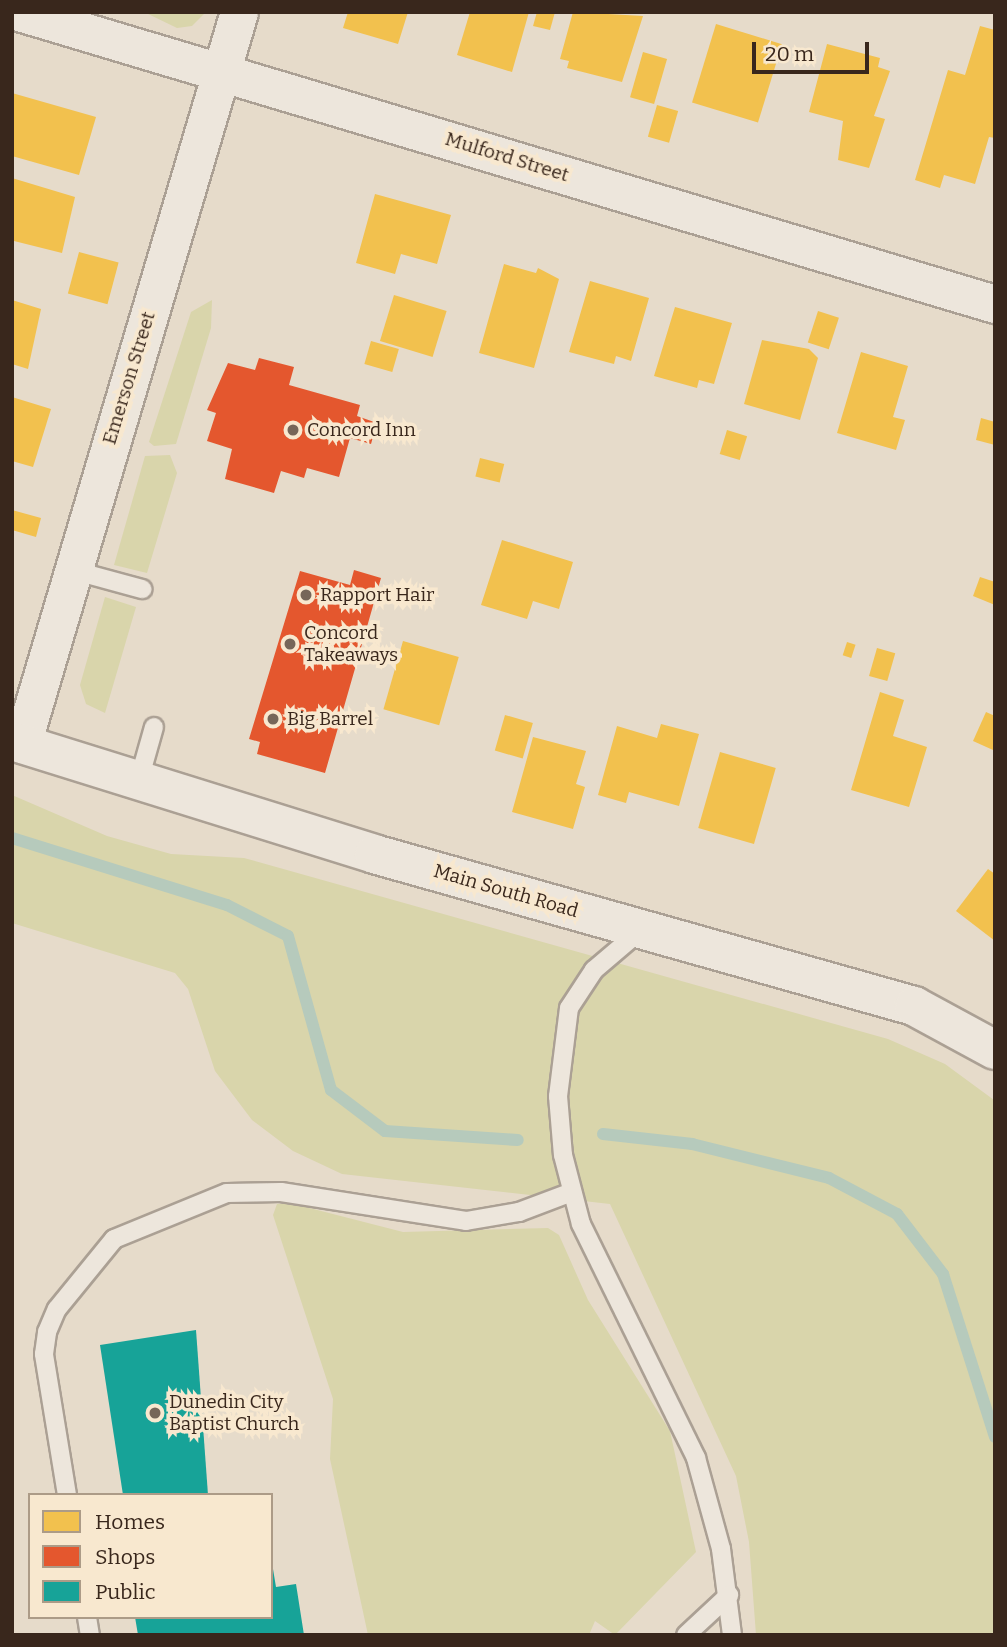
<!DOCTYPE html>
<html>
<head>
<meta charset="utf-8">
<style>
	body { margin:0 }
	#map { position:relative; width:1007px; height:1647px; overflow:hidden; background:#e6dbca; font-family:Bitter,serif }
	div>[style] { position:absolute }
	.green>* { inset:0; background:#d9d5ab }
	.homes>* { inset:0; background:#f2c14e; transform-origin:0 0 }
	.shops>* { inset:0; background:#e4572e }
	.public>* { inset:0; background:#17a398 }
	.stream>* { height:12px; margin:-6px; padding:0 6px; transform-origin:6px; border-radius:6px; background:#b6cabc }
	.roads { filter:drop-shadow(2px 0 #aba094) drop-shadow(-2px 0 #aba094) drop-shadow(0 2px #aba094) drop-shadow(0 -2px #aba094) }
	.lane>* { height:18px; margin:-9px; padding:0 9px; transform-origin:9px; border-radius:9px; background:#ede6dc }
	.street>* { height:37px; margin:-18.5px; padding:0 18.5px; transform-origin:18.5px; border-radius:18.5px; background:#ede6dc }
	.secondary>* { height:38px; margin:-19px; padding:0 19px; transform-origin:19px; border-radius:19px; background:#ede6dc }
	.dots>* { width:19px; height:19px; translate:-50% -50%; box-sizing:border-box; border:4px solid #f8e8cf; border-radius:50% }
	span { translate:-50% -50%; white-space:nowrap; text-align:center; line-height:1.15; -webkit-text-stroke:7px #f8e8cf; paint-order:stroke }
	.street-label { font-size:19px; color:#39271c }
	.poi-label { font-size:19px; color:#39271c }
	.left { translate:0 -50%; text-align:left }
	.frame { position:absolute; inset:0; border:14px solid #39271c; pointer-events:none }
	.legend { position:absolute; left:28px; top:1493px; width:245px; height:126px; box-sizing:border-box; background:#f8e8cf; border:2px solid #ac9b87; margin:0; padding:9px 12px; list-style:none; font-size:21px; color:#39271c }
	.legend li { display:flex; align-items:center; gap:14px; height:35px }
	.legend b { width:35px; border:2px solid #ac9b87 }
	.scale { position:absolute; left:752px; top:42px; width:117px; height:32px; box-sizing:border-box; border:4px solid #39271c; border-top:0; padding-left:9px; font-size:21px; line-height:24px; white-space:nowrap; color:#39271c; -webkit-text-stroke:5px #f8e8cf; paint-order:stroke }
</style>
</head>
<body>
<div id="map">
	<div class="green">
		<i style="clip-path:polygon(144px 12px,206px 12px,192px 26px,177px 28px)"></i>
		<i style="clip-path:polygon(212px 300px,211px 328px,176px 444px,154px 446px,149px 442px,191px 312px)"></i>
		<i style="clip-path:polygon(170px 455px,177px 473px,147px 573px,114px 565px,145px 456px)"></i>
		<i style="clip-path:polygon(105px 597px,136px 607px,105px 713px,86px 704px,80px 685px)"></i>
		<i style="clip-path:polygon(12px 795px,107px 836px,171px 854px,244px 858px,888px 1039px,945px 1064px,994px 1100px,995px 1635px,756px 1635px,749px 1542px,736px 1476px,610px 1204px,342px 1174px,293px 1151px,252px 1120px,215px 1071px,188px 989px,175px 973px,12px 923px)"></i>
		<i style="clip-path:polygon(290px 1203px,403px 1232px,548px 1228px,559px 1235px,588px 1300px,670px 1431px,696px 1552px,615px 1635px,595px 1621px,589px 1635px,368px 1635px,330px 1459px,333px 1399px,273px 1215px,277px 1204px)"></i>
	</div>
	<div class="homes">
		<i style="clip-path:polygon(348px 12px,408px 12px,398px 44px,343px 28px)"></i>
		<i style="clip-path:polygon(470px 12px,529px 12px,512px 72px,457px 55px)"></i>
		<i style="clip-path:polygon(537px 12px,555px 12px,550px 30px,533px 26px)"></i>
		<i style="clip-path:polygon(573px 12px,643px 16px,622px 82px,567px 68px,569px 61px,560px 59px)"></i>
		<i style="left:716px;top:24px;width:69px;height:82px;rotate:17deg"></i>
		<i style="clip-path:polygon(980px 26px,995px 30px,995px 138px,989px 137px,975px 184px,944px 175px,940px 188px,915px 180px,948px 70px,965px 75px)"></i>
		<i style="clip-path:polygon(827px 44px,880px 58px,878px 67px,890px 71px,874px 116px,885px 119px,869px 168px,838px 160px,843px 121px,809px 112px)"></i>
		<i style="left:643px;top:52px;width:25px;height:47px;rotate:16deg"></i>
		<i style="clip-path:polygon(12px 93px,96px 117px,79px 175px,12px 156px)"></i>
		<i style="left:657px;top:105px;width:22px;height:33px;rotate:16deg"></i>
		<i style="clip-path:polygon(12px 178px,75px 197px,62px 253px,14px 241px)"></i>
		<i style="clip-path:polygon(375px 194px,451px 215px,437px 264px,401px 254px,395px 274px,356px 263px)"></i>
		<i style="left:79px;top:252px;width:41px;height:43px;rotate:15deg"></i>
		<i style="clip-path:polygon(504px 264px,536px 273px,538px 268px,559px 279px,534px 368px,479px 353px)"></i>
		<i style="clip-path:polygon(590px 281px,649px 298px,631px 361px,616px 356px,614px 364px,569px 352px)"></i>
		<i style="left:394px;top:295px;width:55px;height:48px;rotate:17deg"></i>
		<i style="clip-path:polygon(12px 300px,41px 309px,28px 369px,12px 364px)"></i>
		<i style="clip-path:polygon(675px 307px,732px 323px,714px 384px,699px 380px,697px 388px,654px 376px)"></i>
		<i style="left:818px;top:311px;width:22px;height:33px;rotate:18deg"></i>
		<i style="clip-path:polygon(762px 340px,809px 349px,818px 358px,800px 420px,744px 404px)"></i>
		<i style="left:371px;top:341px;width:29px;height:24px;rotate:16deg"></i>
		<i style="clip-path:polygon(861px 352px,908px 366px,893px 417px,905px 420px,896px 450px,837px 433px)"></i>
		<i style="clip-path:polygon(12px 397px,51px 409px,33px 467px,12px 461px)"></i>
		<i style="clip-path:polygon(981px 418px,995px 422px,995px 445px,976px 440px)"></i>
		<i style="left:727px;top:430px;width:21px;height:25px;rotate:17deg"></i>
		<i style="left:480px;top:458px;width:25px;height:19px;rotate:14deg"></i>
		<i style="clip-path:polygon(12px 510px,41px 518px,36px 537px,12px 530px)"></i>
		<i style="clip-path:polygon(502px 540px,573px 562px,559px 609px,533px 601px,527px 619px,481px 605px)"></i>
		<i style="clip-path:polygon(980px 577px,995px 582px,995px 605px,973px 596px)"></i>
		<i style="left:403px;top:641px;width:58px;height:71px;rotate:16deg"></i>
		<i style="left:847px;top:642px;width:9px;height:14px;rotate:18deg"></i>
		<i style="left:877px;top:648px;width:19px;height:29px;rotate:16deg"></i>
		<i style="clip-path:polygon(880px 692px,904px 700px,893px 736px,927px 747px,909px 807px,851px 790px)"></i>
		<i style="clip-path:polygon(986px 712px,995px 716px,993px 750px,973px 741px)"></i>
		<i style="left:505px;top:715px;width:29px;height:37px;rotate:16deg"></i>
		<i style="clip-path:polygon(661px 724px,699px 734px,679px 806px,629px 792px,626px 803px,598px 795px,617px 726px,657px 738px)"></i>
		<i style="clip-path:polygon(533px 737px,586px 751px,576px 784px,585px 787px,573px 829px,512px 812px)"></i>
		<i style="left:720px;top:752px;width:58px;height:79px;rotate:16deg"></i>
		<i style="clip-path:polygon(988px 869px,995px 874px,995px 941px,956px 911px)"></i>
	</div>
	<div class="shops">
		<i style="clip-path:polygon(259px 358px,294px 367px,289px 385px,360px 405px,357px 416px,377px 423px,371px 444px,350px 438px,339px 477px,307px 468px,304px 478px,281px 471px,274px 493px,225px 479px,232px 449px,207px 441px,216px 413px,207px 410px,228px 363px,255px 370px)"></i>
		<i style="clip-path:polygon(354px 570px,381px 578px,325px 773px,257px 754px,260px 742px,249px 739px,300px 571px,350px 585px)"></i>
	</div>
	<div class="public">
		<i style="clip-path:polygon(196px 1330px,208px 1495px,123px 1495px,100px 1345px)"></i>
		<i style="clip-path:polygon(273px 1569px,276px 1587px,296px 1584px,304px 1635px,138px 1635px,135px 1617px,271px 1617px)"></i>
	</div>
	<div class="stream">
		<i style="left:12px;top:838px;width:225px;rotate:17.3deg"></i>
		<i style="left:227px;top:905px;width:68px;rotate:26.9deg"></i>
		<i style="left:288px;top:936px;width:160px;rotate:74.4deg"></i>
		<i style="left:331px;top:1090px;width:68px;rotate:37.2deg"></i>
		<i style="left:385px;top:1131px;width:133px;rotate:3.9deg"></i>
		<i style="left:603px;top:1134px;width:90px;rotate:6.4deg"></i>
		<i style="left:692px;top:1144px;width:141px;rotate:13.9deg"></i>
		<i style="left:829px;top:1178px;width:77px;rotate:27.9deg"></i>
		<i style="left:897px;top:1214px;width:76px;rotate:52.5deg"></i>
		<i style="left:943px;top:1274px;width:171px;rotate:72.3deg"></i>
	</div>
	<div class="roads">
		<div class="lane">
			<i style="left:72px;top:570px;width:73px;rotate:15.2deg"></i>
			<i style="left:139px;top:780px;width:55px;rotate:-74.2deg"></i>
			<i style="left:641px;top:930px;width:62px;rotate:139.6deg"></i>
			<i style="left:594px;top:970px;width:45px;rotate:123.3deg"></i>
			<i style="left:569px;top:1008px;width:89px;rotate:97.1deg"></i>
			<i style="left:558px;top:1096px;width:59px;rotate:85.2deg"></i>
			<i style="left:563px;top:1155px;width:71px;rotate:75.4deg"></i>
			<i style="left:581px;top:1224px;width:261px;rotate:63.8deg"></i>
			<i style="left:696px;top:1458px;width:94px;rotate:74.6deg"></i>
			<i style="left:721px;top:1549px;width:87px;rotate:82.7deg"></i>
			<i style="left:67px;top:1495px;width:143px;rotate:-99.3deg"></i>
			<i style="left:44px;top:1354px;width:22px;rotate:-82deg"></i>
			<i style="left:47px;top:1332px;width:25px;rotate:-67deg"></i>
			<i style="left:57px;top:1309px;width:90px;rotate:-50.8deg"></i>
			<i style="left:114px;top:1239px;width:122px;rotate:-22.2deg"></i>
			<i style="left:227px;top:1193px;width:54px;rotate:-1.1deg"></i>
			<i style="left:281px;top:1192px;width:187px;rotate:8.9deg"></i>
			<i style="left:466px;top:1221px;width:54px;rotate:-9.6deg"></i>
			<i style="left:519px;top:1212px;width:57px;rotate:-20.7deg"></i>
			<i style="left:87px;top:1617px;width:18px;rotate:81deg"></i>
			<i style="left:686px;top:1635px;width:59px;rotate:-42.9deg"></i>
		</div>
		<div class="street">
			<i style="left:19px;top:12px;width:1019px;rotate:16.66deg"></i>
			<i style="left:22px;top:744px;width:763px;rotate:-73.49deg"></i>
		</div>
		<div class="secondary">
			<i style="left:12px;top:741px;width:379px;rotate:17.3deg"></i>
			<i style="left:374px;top:854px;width:561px;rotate:15.72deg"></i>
			<i style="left:914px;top:1006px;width:92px;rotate:28.5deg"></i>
		</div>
	</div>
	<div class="dots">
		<i style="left:293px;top:430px;background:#766659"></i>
		<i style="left:306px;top:595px;background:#766659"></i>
		<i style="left:290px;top:644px;background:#766659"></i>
		<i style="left:273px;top:719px;background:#766659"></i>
		<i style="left:155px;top:1413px;background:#766659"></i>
	</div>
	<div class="street-label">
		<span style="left:507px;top:157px;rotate:17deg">Mulford Street</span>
		<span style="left:129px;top:378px;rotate:-73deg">Emerson Street</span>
		<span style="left:506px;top:891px;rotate:16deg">Main South Road</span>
	</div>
	<div class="poi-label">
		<span class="left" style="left:307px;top:430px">Concord Inn</span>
		<span class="left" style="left:320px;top:595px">Rapport Hair</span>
		<span class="left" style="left:304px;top:644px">Concord<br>Takeaways</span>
		<span class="left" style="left:287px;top:719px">Big Barrel</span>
		<span class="left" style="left:169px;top:1413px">Dunedin City<br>Baptist Church</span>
	</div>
	<div class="frame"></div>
	<ul class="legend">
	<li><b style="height:19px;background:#f2c14e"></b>Homes</li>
	<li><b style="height:19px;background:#e4572e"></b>Shops</li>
	<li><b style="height:19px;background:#17a398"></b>Public</li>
	</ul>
	<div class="scale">20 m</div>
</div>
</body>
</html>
